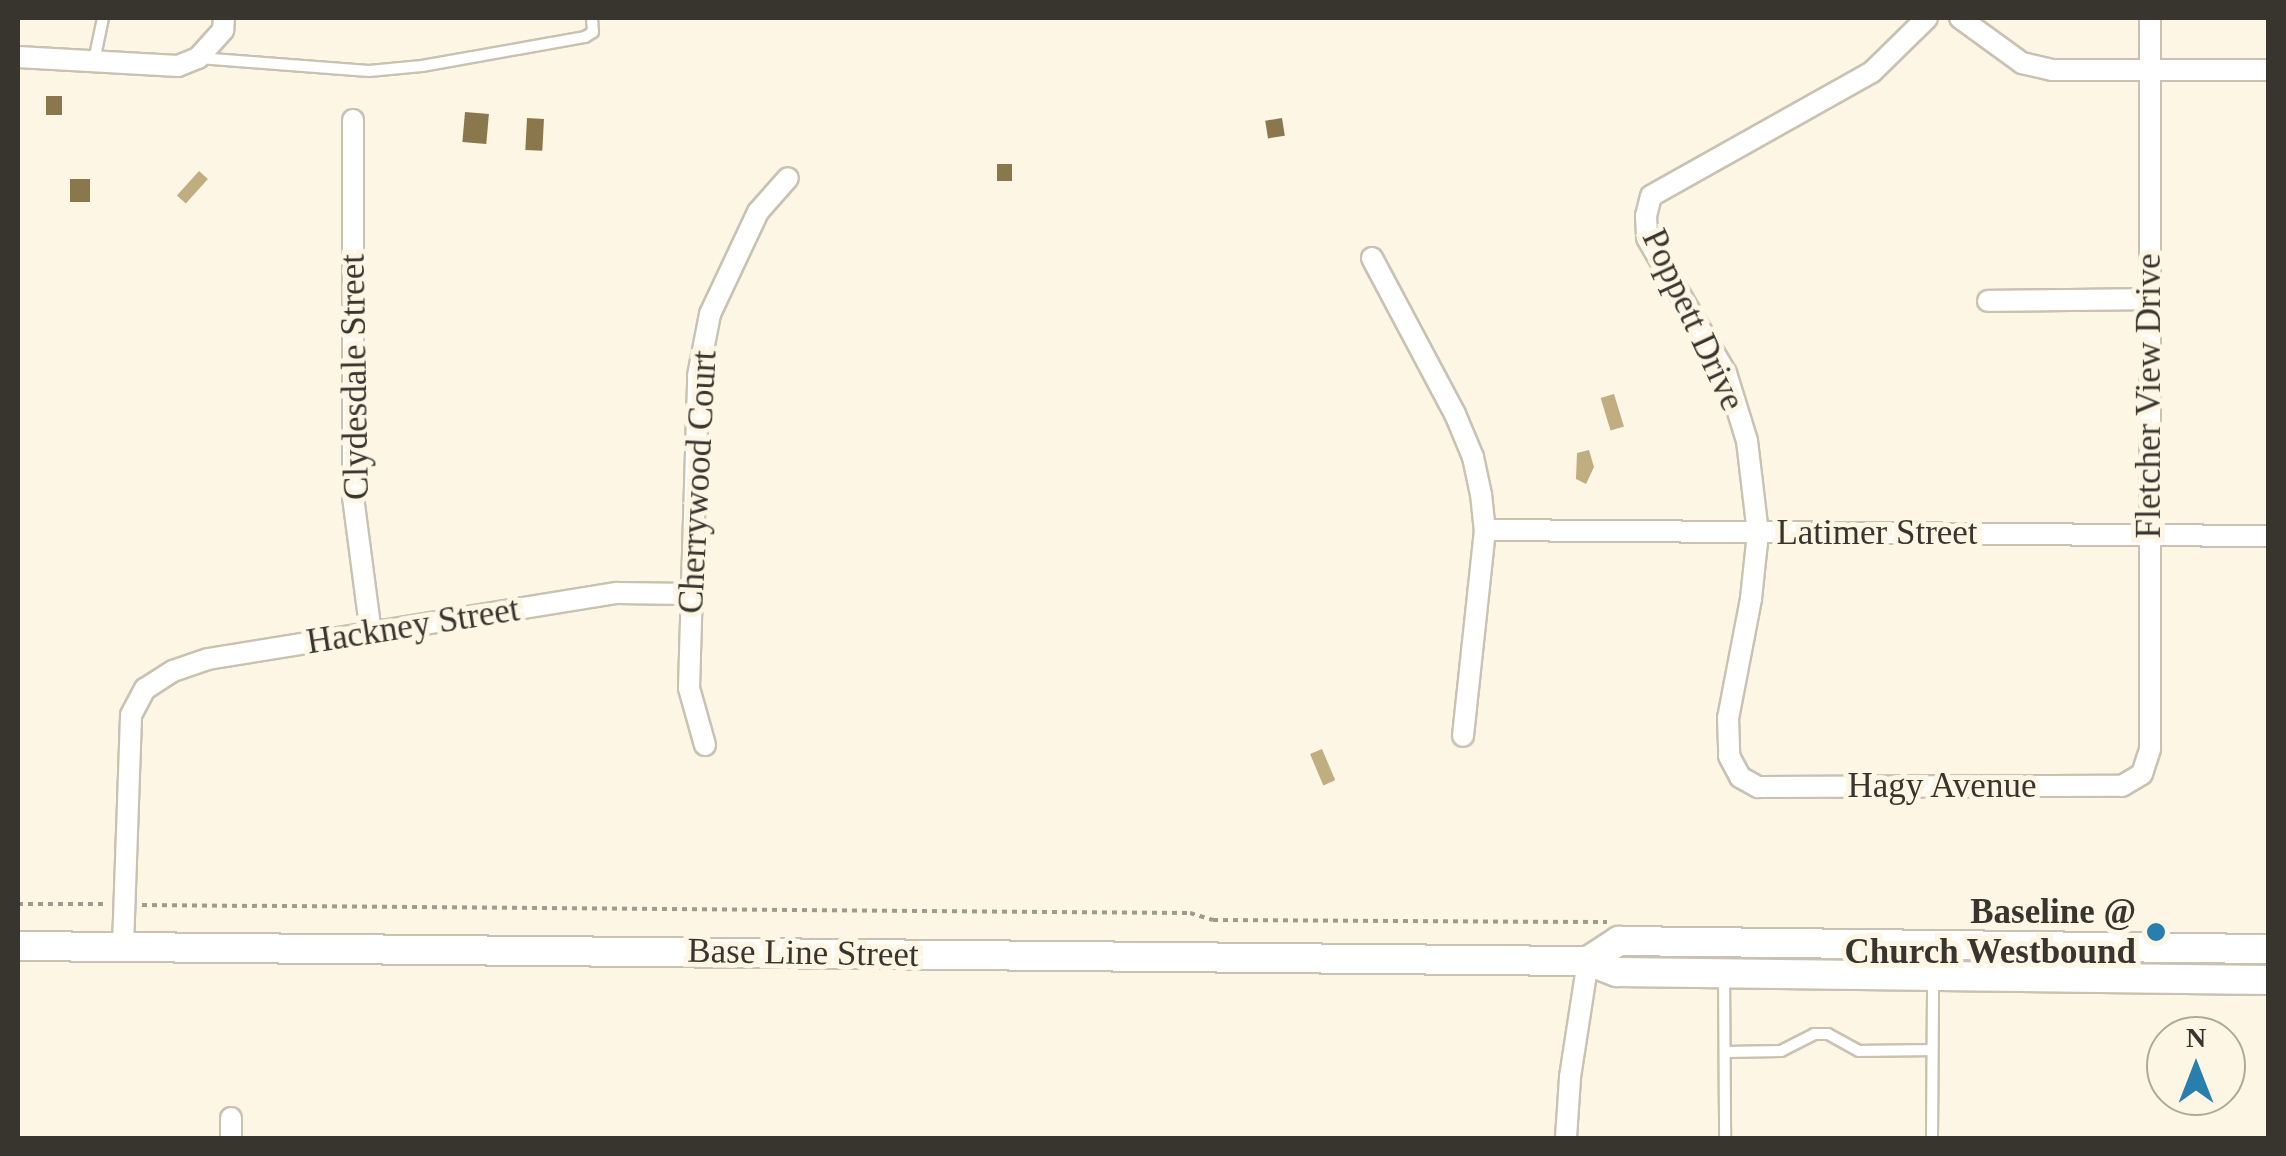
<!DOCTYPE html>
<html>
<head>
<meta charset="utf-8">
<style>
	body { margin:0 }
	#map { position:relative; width:2286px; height:1156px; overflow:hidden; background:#fdf6e5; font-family:"Times New Roman",serif }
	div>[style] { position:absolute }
	.water>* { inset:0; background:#c0ad80; transform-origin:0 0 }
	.building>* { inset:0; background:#8a784c; transform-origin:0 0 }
	.path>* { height:4px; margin-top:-2px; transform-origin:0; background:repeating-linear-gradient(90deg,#9f9a8e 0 5px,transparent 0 10px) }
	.roads { filter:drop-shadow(2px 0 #c9c2b2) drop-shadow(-2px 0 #c9c2b2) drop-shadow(0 2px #c9c2b2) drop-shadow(0 -2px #c9c2b2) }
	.service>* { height:10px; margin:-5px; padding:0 5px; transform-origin:5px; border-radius:5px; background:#fff }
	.minor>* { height:20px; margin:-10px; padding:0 10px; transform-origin:10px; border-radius:10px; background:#fff }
	.secondary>* { height:28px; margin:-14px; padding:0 14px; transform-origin:14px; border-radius:14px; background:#fff }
	.dots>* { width:28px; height:28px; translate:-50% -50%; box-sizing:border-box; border:5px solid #fdf6e5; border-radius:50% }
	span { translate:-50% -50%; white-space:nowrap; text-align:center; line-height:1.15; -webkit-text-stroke:10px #fdf6e5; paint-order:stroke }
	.street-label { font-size:35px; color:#38352f }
	.poi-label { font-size:35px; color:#38352f; font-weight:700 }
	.right { translate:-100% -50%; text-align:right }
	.frame { position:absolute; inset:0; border:20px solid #38352f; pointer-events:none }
	.north { position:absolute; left:2146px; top:1016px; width:100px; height:100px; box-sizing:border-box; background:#fdf6e5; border:2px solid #aea99c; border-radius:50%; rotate:0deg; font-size:28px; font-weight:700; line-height:40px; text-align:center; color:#38352f }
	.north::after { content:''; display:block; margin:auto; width:35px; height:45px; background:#287ead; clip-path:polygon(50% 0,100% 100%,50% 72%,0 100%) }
</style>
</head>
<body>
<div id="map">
	<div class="water">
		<i style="left:199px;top:171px;width:12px;height:33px;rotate:42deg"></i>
		<i style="left:1614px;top:394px;width:34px;height:14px;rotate:73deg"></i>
		<i style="clip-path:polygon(1589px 450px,1594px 467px,1586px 484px,1576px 479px,1577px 453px)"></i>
		<i style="left:1322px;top:749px;width:34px;height:13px;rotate:67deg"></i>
	</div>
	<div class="building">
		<i style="left:46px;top:96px;width:16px;height:19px"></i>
		<i style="left:465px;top:112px;width:24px;height:30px;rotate:5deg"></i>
		<i style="left:527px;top:118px;width:17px;height:32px;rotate:3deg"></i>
		<i style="left:1282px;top:118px;width:18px;height:17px;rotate:81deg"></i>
		<i style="left:997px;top:164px;width:15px;height:17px"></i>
		<i style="left:70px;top:179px;width:20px;height:23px"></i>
	</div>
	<div class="path">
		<i style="left:18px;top:904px;width:90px"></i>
		<i style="left:142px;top:905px;width:1048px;rotate:0.44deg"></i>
		<i style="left:1190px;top:913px;width:24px;rotate:17deg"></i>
		<i style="left:1213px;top:920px;width:394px;rotate:0.3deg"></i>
	</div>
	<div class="roads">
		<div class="service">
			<i style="left:199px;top:58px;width:170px;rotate:4.4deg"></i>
			<i style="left:369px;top:71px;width:53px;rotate:-5.4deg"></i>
			<i style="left:422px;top:66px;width:166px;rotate:-10.1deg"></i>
			<i style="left:585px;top:37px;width:9px;rotate:-32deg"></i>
			<i style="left:593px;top:32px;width:14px;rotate:-94deg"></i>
			<i style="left:94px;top:61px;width:44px;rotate:-78.2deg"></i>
			<i style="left:1724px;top:975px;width:163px;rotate:89.6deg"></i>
			<i style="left:1725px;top:1052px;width:56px;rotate:-1deg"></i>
			<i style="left:1781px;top:1051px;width:37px;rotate:-27deg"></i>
			<i style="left:1814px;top:1034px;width:14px"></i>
			<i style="left:1828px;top:1034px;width:35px;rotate:29deg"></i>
			<i style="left:1859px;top:1051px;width:73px;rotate:-0.8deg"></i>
			<i style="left:1932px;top:1138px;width:161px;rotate:-89.6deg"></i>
		</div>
		<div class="minor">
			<i style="left:1927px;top:18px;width:77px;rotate:135.5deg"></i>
			<i style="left:1872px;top:72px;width:253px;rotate:150.7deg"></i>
			<i style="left:1651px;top:196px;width:21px;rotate:104deg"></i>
			<i style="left:1646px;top:216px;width:22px;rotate:87deg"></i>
			<i style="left:1647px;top:238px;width:156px;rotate:59.7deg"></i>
			<i style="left:1726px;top:373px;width:71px;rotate:72.8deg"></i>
			<i style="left:1747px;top:441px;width:93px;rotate:83.2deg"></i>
			<i style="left:1758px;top:533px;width:66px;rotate:96.1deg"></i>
			<i style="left:1751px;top:599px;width:121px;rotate:100.9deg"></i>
			<i style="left:1728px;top:718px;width:38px;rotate:88deg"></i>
			<i style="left:1729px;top:756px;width:24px;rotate:62deg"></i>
			<i style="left:1740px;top:777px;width:21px;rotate:29deg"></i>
			<i style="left:1758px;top:787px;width:364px;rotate:-0.2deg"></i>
			<i style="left:2122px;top:786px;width:23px;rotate:-31deg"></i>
			<i style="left:2142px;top:774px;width:26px;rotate:-72deg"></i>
			<i style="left:2150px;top:749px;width:731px;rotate:-90deg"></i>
			<i style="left:1960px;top:18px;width:77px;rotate:36deg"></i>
			<i style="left:2022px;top:63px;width:31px;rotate:13deg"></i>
			<i style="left:2052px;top:70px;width:216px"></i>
			<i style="left:18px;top:57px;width:160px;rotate:3.2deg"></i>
			<i style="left:178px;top:66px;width:22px;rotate:-22deg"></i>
			<i style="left:198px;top:58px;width:38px;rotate:-48deg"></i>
			<i style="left:223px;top:30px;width:12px;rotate:-85deg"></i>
			<i style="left:353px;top:120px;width:377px;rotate:90deg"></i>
			<i style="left:353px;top:497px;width:137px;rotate:82.5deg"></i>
			<i style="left:1372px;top:258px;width:177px;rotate:62deg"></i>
			<i style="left:1455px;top:414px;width:47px;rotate:67.3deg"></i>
			<i style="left:1473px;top:457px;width:38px;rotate:78deg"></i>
			<i style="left:1481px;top:494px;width:36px;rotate:84deg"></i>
			<i style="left:1485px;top:530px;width:207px;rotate:96.1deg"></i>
			<i style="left:1988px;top:301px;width:162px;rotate:-0.7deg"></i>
			<i style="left:1485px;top:530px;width:783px;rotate:0.44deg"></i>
			<i style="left:705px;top:745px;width:59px;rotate:-105.7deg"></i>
			<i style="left:689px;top:688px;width:312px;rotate:-88.3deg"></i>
			<i style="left:698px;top:376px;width:63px;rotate:-79deg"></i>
			<i style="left:710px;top:314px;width:113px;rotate:-64.8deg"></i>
			<i style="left:758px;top:212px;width:45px;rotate:-48.6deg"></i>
			<i style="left:123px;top:946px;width:231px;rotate:-88deg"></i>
			<i style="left:131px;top:715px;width:30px;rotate:-62deg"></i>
			<i style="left:145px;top:689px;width:33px;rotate:-33deg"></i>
			<i style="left:173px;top:671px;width:37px;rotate:-19deg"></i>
			<i style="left:208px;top:659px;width:414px;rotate:-9.2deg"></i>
			<i style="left:617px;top:593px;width:72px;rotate:0.8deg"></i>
			<i style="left:231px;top:1138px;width:20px;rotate:-90deg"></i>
			<i style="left:1566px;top:1138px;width:61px;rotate:-86.2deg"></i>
			<i style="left:1570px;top:1077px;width:117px;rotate:-81.2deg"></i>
		</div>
		<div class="secondary">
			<i style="left:18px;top:946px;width:1570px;rotate:0.55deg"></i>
			<i style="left:1588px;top:961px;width:31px;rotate:21deg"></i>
			<i style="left:1617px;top:972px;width:651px;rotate:0.7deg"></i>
			<i style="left:1588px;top:961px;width:37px;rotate:-33deg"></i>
			<i style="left:1619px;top:941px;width:649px;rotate:0.71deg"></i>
		</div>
	</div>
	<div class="dots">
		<i style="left:2156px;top:932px;background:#287ead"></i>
	</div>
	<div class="street-label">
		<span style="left:1693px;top:320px;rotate:65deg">Poppett Drive</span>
		<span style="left:355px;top:377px;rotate:-91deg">Clydesdale Street</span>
		<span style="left:2149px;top:396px;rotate:-90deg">Fletcher View Drive</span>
		<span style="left:698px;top:482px;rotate:-87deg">Cherrywood Court</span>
		<span style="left:1877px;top:533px">Latimer Street</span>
		<span style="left:413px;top:626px;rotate:-9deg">Hackney Street</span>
		<span style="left:1942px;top:786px">Hagy Avenue</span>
		<span style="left:803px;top:953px;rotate:1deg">Base Line Street</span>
	</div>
	<div class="poi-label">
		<span class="right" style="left:2136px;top:932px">Baseline @<br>Church Westbound</span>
	</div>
	<div class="frame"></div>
	<div class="north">N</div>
</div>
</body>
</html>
